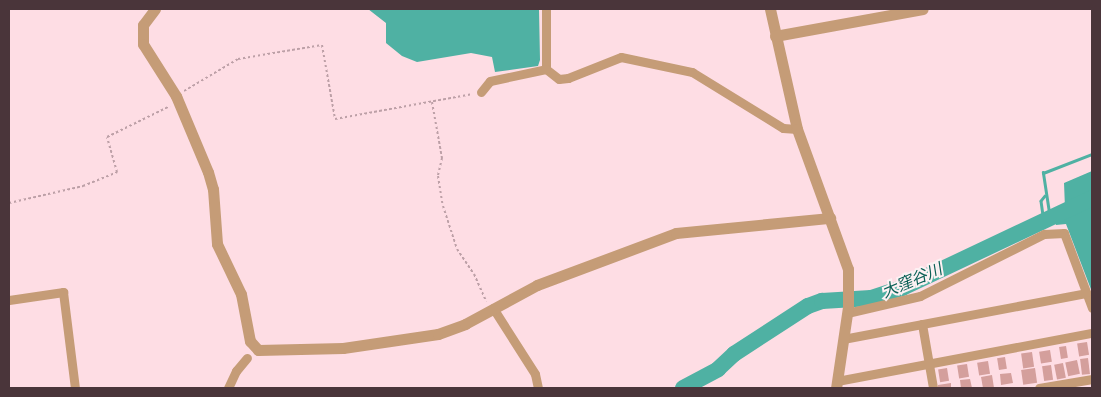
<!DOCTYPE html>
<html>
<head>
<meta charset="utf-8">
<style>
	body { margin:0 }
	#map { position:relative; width:1101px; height:397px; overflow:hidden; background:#fedde4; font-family:"Source Sans 3","Noto Sans JP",sans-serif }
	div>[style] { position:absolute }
	.water>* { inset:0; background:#4fb1a3 }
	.stream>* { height:2.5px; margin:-1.25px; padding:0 1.25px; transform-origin:1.25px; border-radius:1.25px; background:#4fb1a3 }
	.river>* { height:16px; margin:-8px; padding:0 8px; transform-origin:8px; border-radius:8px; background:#4fb1a3 }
	.building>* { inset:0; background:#d49f9c; transform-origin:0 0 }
	.path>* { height:2px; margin-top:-1px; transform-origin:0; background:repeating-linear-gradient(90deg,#bda0a7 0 2.5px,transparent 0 5px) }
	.minor>* { height:9px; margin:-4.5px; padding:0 4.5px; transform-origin:4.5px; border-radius:4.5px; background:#c59c77 }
	.tertiary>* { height:11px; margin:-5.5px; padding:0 5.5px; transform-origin:5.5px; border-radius:5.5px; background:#c59c77 }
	span { translate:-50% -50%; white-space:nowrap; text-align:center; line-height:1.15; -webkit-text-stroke:4px #fcf1f3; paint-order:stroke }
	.water-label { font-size:16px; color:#0b6056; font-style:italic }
	.frame { position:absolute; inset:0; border:10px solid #4a353a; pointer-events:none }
</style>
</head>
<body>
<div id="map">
	<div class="water">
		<i style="clip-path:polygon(368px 9px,539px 9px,540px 60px,538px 66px,495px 72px,492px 57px,471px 53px,417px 62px,402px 56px,386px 43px,386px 23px)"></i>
		<i style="clip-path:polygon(1092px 171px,1092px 292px,1066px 224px,1056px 225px,1053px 212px,1065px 208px,1064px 183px)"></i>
	</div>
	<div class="stream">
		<i style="left:1045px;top:196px;width:6px;rotate:129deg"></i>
		<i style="left:1041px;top:201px;width:14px;rotate:82deg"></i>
		<i style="left:1043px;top:215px;width:8px;rotate:30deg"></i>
		<i style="left:1050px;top:219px;width:47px;rotate:-98.7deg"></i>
		<i style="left:1043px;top:173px;width:53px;rotate:-21.2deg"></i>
	</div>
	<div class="river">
		<i style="left:683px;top:388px;width:40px;rotate:-28deg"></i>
		<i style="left:718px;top:369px;width:22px;rotate:-43deg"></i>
		<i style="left:734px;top:354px;width:88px;rotate:-33deg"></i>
		<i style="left:808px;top:306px;width:15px;rotate:-20deg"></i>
		<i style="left:822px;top:301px;width:49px;rotate:-3.5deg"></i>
		<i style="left:871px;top:298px;width:33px;rotate:-18deg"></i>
		<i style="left:902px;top:288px;width:210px;rotate:-25.3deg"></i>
	</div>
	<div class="building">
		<i style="left:1087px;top:342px;width:13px;height:10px;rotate:81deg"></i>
		<i style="left:1066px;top:346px;width:12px;height:7px;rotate:81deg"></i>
		<i style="left:1050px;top:350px;width:12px;height:11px;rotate:81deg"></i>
		<i style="left:1032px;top:352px;width:15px;height:11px;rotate:82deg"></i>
		<i style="left:1005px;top:357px;width:12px;height:8px;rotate:81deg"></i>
		<i style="left:1088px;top:358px;width:16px;height:8px;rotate:83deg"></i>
		<i style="left:1077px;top:360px;width:14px;height:12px;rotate:78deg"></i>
		<i style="left:988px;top:361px;width:13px;height:11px;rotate:81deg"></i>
		<i style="left:1063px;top:363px;width:15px;height:9px;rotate:79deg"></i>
		<i style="left:967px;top:364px;width:13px;height:10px;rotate:81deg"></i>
		<i style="left:1051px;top:365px;width:15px;height:9px;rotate:82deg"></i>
		<i style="left:947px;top:368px;width:13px;height:9px;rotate:81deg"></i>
		<i style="left:1035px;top:368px;width:15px;height:14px;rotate:82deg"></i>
		<i style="clip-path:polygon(1011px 373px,1013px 383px,1001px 385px,1000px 374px)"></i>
		<i style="clip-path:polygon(992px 375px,994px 388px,983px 388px,981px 377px)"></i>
		<i style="clip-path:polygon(970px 379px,972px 388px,961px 388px,960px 380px)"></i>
		<i style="clip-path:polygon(951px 383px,951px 388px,938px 388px,938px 385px)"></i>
	</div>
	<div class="path">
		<i style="left:184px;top:91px;width:63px;rotate:-30.7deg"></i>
		<i style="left:238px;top:59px;width:85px;rotate:-9.5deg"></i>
		<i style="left:322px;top:45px;width:75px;rotate:80deg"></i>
		<i style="left:335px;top:119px;width:140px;rotate:-10.3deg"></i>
		<i style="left:432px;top:102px;width:57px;rotate:79.9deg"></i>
		<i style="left:442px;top:158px;width:18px;rotate:103deg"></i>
		<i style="left:438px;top:176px;width:30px;rotate:81deg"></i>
		<i style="left:443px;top:206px;width:45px;rotate:72deg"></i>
		<i style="left:457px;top:249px;width:30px;rotate:56deg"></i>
		<i style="left:474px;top:274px;width:30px;rotate:66deg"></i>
		<i style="left:9px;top:203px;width:76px;rotate:-12.9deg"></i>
		<i style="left:83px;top:186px;width:37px;rotate:-22deg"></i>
		<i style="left:117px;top:172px;width:36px;rotate:-106deg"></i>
		<i style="left:107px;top:137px;width:70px;rotate:-26.2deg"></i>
	</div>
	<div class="minor">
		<i style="left:546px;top:9px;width:60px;rotate:90deg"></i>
		<i style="left:546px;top:69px;width:16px;rotate:38deg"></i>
		<i style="left:559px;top:79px;width:9px;rotate:-6deg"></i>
		<i style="left:568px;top:78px;width:57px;rotate:-21.6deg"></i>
		<i style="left:621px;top:57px;width:73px;rotate:11.9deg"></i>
		<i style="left:692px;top:72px;width:107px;rotate:31.6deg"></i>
		<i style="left:783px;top:128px;width:14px;rotate:4deg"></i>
		<i style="left:481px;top:92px;width:14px;rotate:-51deg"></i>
		<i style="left:490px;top:81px;width:57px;rotate:-12.1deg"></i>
		<i style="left:9px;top:300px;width:55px;rotate:-8.4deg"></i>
		<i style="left:63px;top:292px;width:97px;rotate:82.9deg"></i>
		<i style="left:493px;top:308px;width:78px;rotate:57.5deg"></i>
		<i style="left:535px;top:374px;width:14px;rotate:78deg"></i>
		<i style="left:847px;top:313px;width:75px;rotate:-13.1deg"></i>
		<i style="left:920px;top:296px;width:139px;rotate:-26.6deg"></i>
		<i style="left:1044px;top:234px;width:20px;rotate:-3deg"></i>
		<i style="left:1064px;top:233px;width:80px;rotate:69.5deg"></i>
		<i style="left:922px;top:324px;width:65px;rotate:80.2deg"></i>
		<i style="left:843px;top:339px;width:247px;rotate:-10.7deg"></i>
		<i style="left:837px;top:381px;width:259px;rotate:-10.7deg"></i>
		<i style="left:228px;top:388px;width:19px;rotate:-65deg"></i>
		<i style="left:236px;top:371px;width:17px;rotate:-50deg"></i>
		<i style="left:1039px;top:388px;width:54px;rotate:-9.6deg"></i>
	</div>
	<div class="tertiary">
		<i style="left:155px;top:9px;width:20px;rotate:127deg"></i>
		<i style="left:143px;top:25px;width:19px;rotate:90deg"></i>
		<i style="left:143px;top:44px;width:62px;rotate:57.6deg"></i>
		<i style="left:176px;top:96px;width:82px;rotate:67.2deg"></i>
		<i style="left:208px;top:172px;width:18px;rotate:74deg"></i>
		<i style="left:213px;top:189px;width:55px;rotate:85.8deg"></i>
		<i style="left:217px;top:244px;width:55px;rotate:64.4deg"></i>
		<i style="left:241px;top:294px;width:48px;rotate:79.2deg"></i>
		<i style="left:250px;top:341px;width:12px;rotate:48deg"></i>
		<i style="left:258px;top:350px;width:85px;rotate:-1.3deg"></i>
		<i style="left:343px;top:348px;width:96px;rotate:-8.4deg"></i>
		<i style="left:438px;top:334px;width:29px;rotate:-20deg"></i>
		<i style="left:465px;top:324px;width:82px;rotate:-28.4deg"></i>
		<i style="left:537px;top:285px;width:148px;rotate:-20.5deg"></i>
		<i style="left:676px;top:233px;width:155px;rotate:-5.6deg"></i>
		<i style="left:770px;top:9px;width:123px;rotate:77.3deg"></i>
		<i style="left:797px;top:129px;width:149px;rotate:70deg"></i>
		<i style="left:848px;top:269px;width:38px;rotate:90deg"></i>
		<i style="left:848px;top:307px;width:82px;rotate:98.4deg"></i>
		<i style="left:775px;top:36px;width:150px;rotate:-10.3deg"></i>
	</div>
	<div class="water-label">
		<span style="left:912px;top:281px;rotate:-23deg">大窪谷川</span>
	</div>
	<div class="frame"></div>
</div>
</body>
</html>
